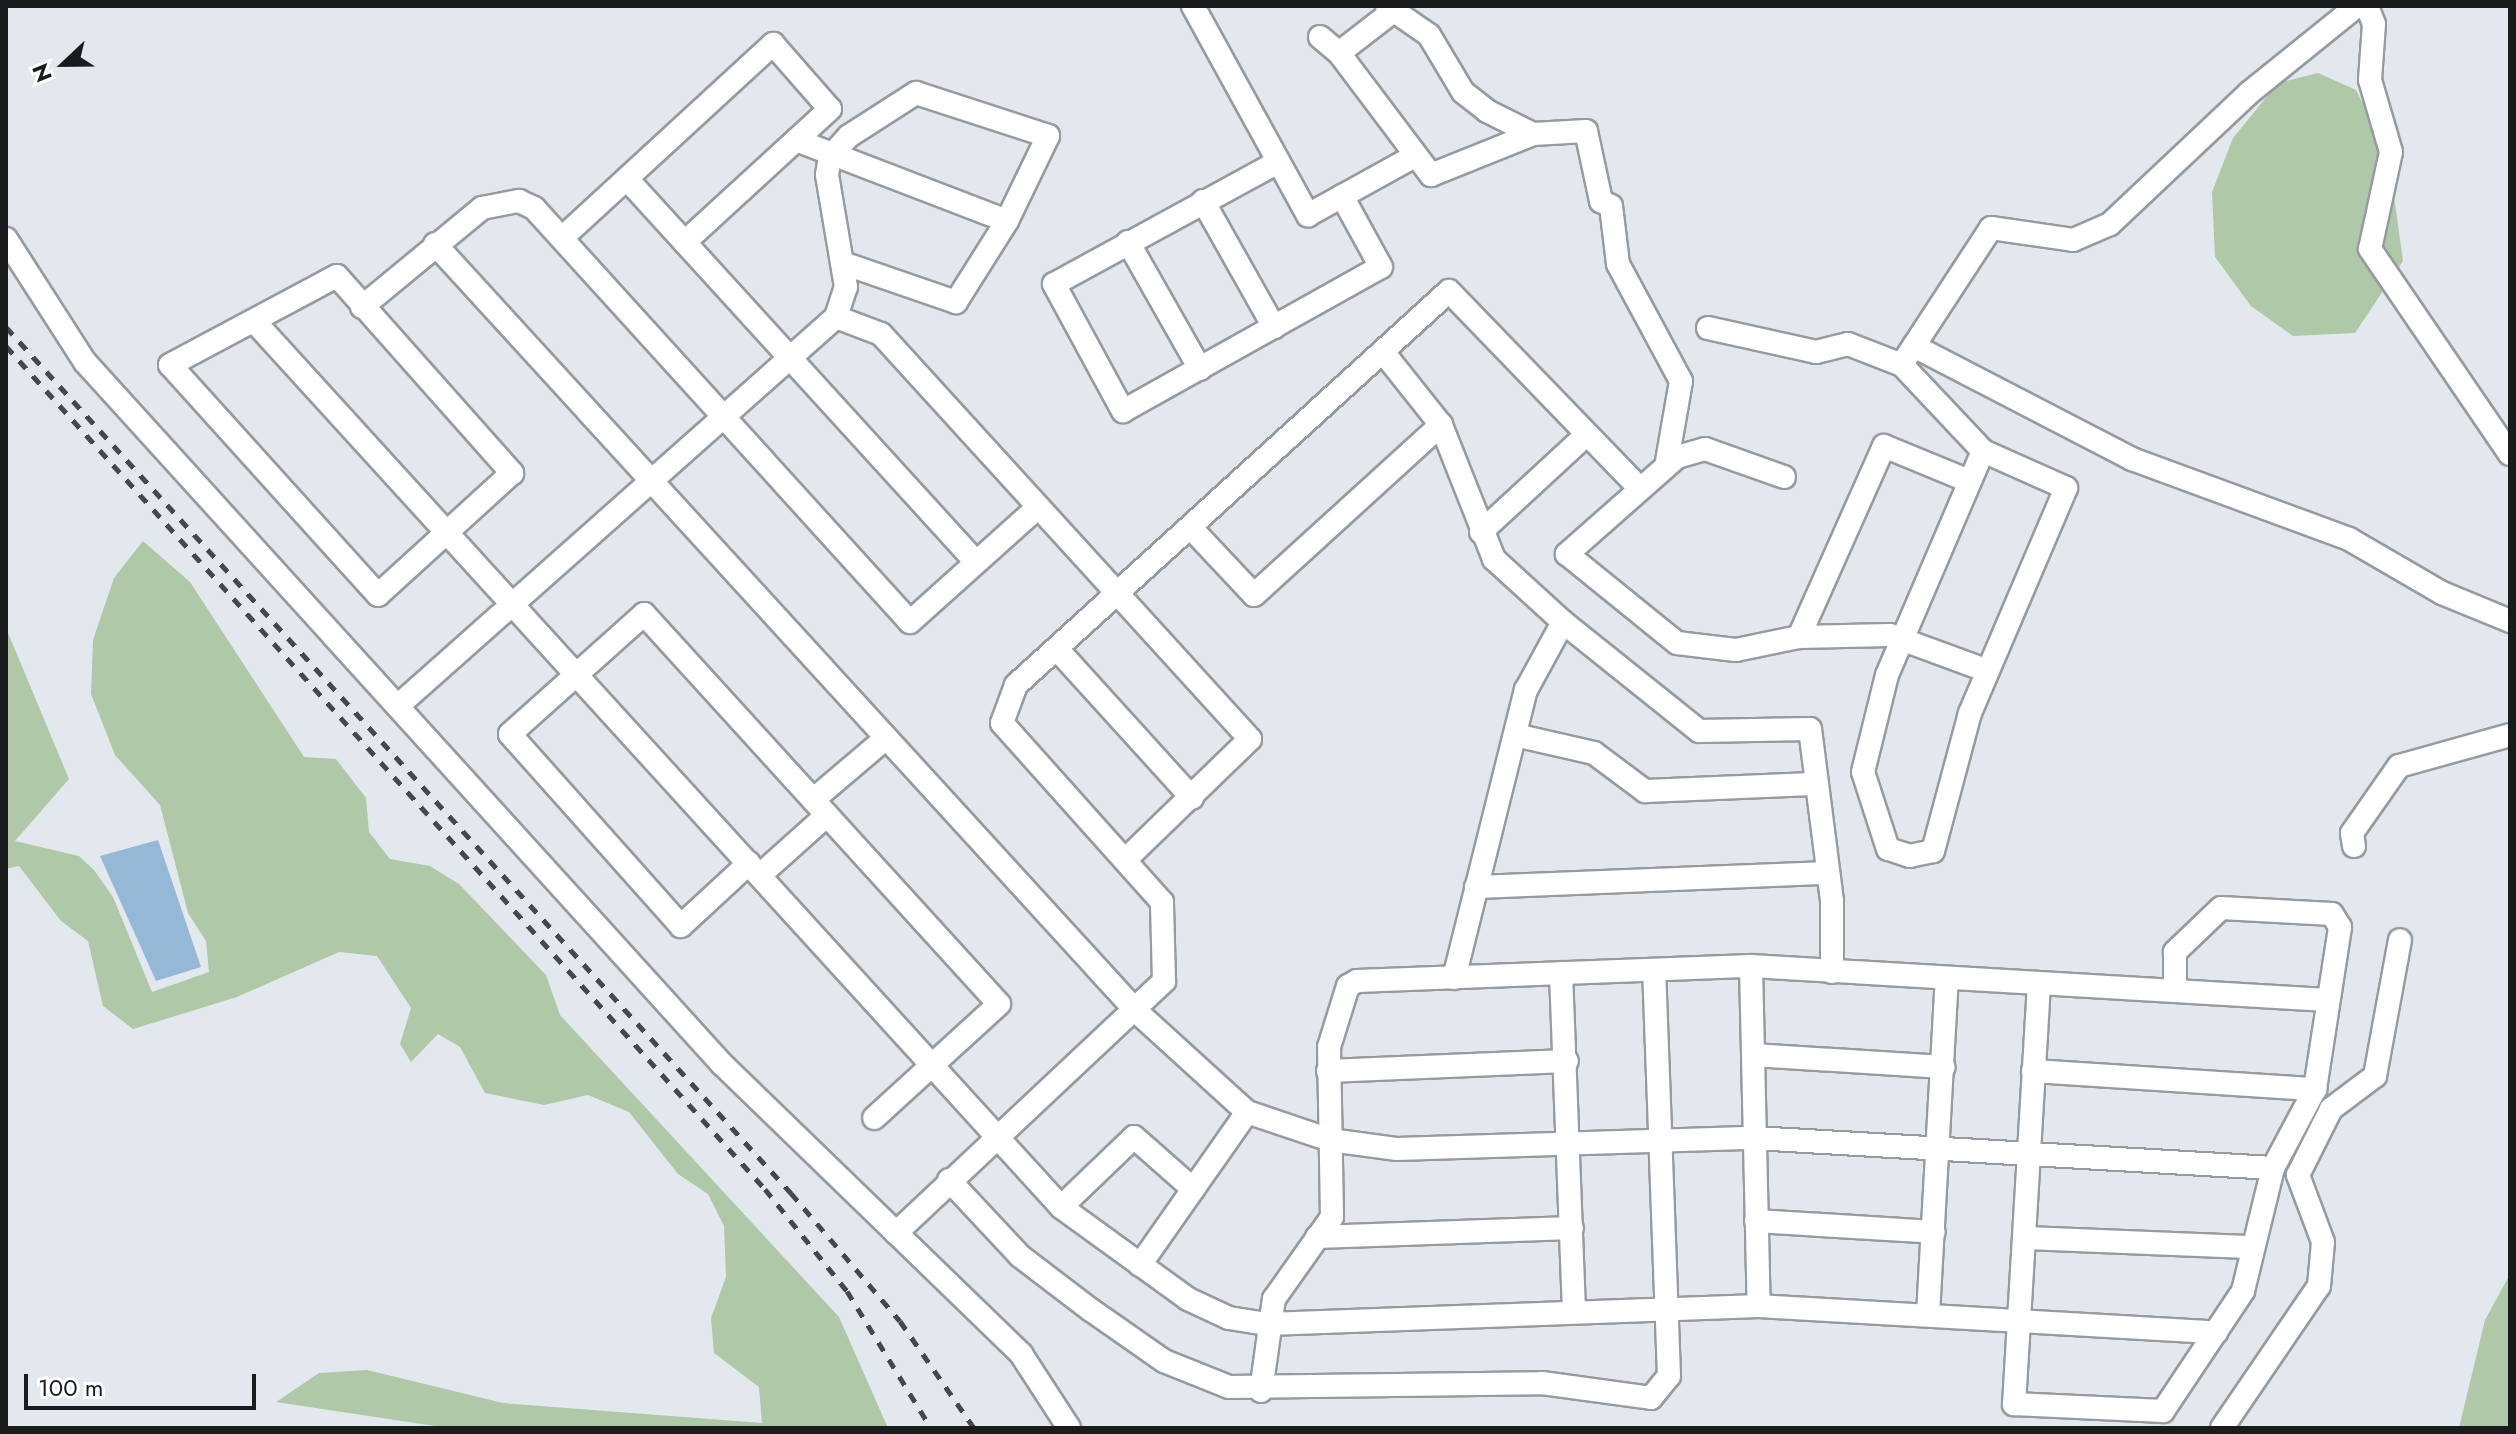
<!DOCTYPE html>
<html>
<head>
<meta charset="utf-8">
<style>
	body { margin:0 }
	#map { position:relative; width:2516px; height:1434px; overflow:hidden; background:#e3e8ef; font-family:Jost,sans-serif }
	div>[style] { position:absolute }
	.green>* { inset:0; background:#aec8a8 }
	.water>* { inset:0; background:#94b8d6 }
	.roads { filter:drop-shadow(2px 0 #969ba1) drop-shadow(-2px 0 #969ba1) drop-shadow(0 2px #969ba1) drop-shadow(0 -2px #969ba1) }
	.minor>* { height:22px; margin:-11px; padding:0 11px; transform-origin:11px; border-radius:11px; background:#fff }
	.rail>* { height:5px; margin-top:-2.5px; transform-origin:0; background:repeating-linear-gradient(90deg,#45484b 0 10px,transparent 0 20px) }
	span { translate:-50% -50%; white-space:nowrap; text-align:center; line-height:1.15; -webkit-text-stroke:6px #fff; paint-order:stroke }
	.frame { position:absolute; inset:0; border:8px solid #191b1d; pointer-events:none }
	.north { position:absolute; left:24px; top:24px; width:80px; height:80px; -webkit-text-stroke:6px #fff; paint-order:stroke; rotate:248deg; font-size:22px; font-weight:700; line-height:32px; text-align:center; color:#191b1d }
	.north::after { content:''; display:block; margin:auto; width:28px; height:36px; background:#191b1d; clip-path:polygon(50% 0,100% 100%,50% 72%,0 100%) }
	.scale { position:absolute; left:24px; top:1374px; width:232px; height:36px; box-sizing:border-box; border:4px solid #191b1d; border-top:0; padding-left:10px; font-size:24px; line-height:28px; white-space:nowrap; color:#191b1d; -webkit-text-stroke:6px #fff; paint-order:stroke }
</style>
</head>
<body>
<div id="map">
	<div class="green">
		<i style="clip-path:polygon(2318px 73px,2356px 90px,2388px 153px,2403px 261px,2355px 333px,2293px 336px,2251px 306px,2215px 257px,2212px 192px,2233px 138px,2278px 83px)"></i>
		<i style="clip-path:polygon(143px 541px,190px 582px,304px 757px,336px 759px,366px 798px,369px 832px,390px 859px,430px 866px,459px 884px,546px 975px,560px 1015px,839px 1317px,888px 1428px,448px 1428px,276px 1402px,319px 1373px,367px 1370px,503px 1403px,762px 1423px,759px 1387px,714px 1353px,711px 1318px,726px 1277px,724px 1226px,708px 1194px,678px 1174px,629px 1112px,588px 1095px,544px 1105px,485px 1093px,460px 1047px,438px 1034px,411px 1062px,400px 1044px,411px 1008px,377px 956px,339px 952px,237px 997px,133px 1029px,103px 1006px,88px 941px,61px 921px,19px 866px,6px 869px,6px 628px,69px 779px,15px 841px,79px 856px,94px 870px,113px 897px,152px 992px,209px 972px,206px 941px,188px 913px,160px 805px,115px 755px,91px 694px,93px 640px,114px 578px)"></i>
		<i style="clip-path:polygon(2510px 1274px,2510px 1428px,2459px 1428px,2485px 1320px)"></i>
	</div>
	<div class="water">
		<i style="clip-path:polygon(158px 840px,201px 967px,156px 981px,100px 856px)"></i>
	</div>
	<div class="roads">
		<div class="minor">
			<i style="left:1193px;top:6px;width:239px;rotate:61.2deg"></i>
			<i style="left:1308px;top:215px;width:122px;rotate:-28.9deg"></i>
			<i style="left:1387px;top:6px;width:51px;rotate:34.6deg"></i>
			<i style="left:1429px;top:35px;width:66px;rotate:59.2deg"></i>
			<i style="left:1463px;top:92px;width:31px;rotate:38deg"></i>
			<i style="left:1487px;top:111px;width:51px;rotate:26.6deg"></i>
			<i style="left:1533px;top:134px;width:53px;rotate:-3.2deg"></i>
			<i style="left:1586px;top:131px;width:72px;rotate:77.9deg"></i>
			<i style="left:1601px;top:201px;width:11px;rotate:27deg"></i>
			<i style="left:1611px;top:206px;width:58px;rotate:83.1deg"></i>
			<i style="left:1618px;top:264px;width:133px;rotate:61.7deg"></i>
			<i style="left:1681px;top:381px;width:81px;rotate:99.9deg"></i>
			<i style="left:2367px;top:6px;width:19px;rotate:69deg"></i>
			<i style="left:2374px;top:24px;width:56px;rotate:94.1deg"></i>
			<i style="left:2370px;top:80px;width:75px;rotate:73.7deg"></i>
			<i style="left:2391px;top:152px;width:99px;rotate:102.2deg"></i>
			<i style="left:2370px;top:249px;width:248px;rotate:55.7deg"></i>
			<i style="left:1320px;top:37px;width:25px;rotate:40deg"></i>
			<i style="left:1339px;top:53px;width:153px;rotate:53deg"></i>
			<i style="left:1431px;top:175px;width:110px;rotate:-21.9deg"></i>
			<i style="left:1339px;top:53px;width:67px;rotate:-37.7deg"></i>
			<i style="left:796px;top:140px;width:226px;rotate:21deg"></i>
			<i style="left:1278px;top:162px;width:255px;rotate:151.4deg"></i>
			<i style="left:1054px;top:284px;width:145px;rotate:61.5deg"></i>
			<i style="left:1123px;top:411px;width:295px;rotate:-29.2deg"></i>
			<i style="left:1381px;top:267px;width:81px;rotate:-118.8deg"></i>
			<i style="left:627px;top:179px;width:517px;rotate:47.67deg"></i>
			<i style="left:1203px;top:201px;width:145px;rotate:60.6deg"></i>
			<i style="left:562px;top:238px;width:287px;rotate:-42.6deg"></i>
			<i style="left:773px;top:44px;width:86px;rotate:48.8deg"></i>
			<i style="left:830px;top:109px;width:197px;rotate:137.5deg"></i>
			<i style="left:6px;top:239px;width:146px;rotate:57.3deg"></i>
			<i style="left:85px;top:362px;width:948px;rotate:47.78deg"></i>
			<i style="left:722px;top:1064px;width:417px;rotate:44.1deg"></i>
			<i style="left:1021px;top:1354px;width:88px;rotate:57deg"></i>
			<i style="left:1128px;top:242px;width:146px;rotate:60.4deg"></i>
			<i style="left:435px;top:244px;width:1039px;rotate:47.57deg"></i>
			<i style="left:1136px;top:1011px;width:150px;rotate:42.3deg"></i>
			<i style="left:1247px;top:1112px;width:88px;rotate:18.6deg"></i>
			<i style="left:1330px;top:1140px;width:68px;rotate:7.7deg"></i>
			<i style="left:1397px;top:1149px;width:357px;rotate:-1.8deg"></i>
			<i style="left:1754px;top:1138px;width:520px;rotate:3.31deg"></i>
			<i style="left:337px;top:276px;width:264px;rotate:48.4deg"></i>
			<i style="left:512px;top:473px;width:181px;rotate:137.7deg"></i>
			<i style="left:378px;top:595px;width:310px;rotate:-132.1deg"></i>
			<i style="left:170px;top:365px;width:189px;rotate:-28.1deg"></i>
			<i style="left:362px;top:307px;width:156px;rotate:-39.5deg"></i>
			<i style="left:482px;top:208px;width:38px;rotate:-11deg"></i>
			<i style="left:519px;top:201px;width:17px;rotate:25deg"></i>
			<i style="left:534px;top:208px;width:559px;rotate:47.75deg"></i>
			<i style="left:910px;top:622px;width:172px;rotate:-41.9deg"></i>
			<i style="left:836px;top:317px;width:32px;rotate:-72deg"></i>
			<i style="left:846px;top:287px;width:114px;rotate:-99.6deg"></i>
			<i style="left:827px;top:175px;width:18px;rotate:-81deg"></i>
			<i style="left:830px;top:157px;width:28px;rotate:-48deg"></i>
			<i style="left:849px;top:136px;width:80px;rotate:-32.7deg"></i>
			<i style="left:916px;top:93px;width:139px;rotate:18deg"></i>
			<i style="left:1048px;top:136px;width:94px;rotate:115.8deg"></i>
			<i style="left:1007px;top:221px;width:96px;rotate:122.2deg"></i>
			<i style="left:956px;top:302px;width:120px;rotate:-161deg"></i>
			<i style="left:254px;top:321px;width:1198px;rotate:47.67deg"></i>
			<i style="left:1061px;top:1207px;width:157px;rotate:35.9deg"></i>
			<i style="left:1188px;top:1299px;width:45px;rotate:24.9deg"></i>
			<i style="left:1229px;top:1318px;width:39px;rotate:9deg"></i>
			<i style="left:1268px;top:1324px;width:491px;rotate:-2.1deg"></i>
			<i style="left:1759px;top:1306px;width:458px;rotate:3.3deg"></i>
			<i style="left:1708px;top:328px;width:111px;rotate:12.5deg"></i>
			<i style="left:1816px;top:352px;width:33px;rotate:-14deg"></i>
			<i style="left:1848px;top:344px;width:58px;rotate:21.3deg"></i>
			<i style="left:1902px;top:365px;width:118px;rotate:46.7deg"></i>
			<i style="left:1983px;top:451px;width:91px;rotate:24deg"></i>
			<i style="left:2066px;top:488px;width:245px;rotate:113.1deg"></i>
			<i style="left:1970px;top:713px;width:143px;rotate:105deg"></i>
			<i style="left:1933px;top:851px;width:24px;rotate:168deg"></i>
			<i style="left:1910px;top:856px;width:23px;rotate:-162deg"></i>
			<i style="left:1888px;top:849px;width:81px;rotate:-108deg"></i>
			<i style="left:1863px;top:772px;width:100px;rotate:-76.1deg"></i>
			<i style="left:1887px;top:675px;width:244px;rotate:-66.8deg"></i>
			<i style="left:1914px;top:346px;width:246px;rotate:27.4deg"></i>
			<i style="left:2132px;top:459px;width:231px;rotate:20.2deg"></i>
			<i style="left:2349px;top:539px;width:108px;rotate:30.1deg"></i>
			<i style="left:2442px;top:593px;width:74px;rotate:22.4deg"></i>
			<i style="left:1383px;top:352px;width:93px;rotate:51.5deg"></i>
			<i style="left:1441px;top:425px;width:144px;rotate:68.4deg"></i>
			<i style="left:1494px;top:559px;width:93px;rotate:42.4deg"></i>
			<i style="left:1563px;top:622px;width:174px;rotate:38.7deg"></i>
			<i style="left:1699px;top:731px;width:111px;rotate:-1deg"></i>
			<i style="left:1810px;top:729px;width:173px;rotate:82.7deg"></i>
			<i style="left:1832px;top:901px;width:71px;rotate:90deg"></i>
			<i style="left:1906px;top:358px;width:155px;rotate:-56.8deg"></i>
			<i style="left:1991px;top:228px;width:83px;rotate:8.3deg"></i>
			<i style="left:2073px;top:240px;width:40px;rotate:-23.4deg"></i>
			<i style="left:2110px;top:224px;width:191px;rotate:-43.3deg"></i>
			<i style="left:2249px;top:93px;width:139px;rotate:-38.9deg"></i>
			<i style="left:1784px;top:477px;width:84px;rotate:-160.5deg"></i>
			<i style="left:1705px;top:449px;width:29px;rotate:164deg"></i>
			<i style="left:1677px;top:457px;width:147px;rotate:138.6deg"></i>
			<i style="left:1567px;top:554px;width:141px;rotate:39deg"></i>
			<i style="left:1677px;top:643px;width:59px;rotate:6.8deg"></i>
			<i style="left:1736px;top:650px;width:64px;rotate:-11.7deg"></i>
			<i style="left:1799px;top:637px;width:91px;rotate:-1.3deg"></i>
			<i style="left:1890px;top:635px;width:104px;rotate:20.2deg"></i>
			<i style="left:1191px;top:528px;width:92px;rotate:46.8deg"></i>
			<i style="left:1254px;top:595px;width:253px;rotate:-42.3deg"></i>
			<i style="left:1481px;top:532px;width:143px;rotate:-42.7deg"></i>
			<i style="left:1799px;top:637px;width:209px;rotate:-66deg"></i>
			<i style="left:1884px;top:446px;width:92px;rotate:22.4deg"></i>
			<i style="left:1057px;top:649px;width:201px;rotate:47.8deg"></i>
			<i style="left:400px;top:704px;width:583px;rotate:-41.59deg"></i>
			<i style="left:836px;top:317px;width:48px;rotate:20.7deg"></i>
			<i style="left:881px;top:334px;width:548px;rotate:47.66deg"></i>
			<i style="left:1250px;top:739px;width:174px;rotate:135.9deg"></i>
			<i style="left:1515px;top:735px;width:81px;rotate:12.8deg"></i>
			<i style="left:1594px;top:753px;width:64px;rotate:36.7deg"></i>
			<i style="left:1645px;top:791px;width:168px;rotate:-2.4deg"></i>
			<i style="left:813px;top:800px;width:94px;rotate:-40.3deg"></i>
			<i style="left:2354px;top:846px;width:13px;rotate:-99deg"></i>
			<i style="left:2352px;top:833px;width:82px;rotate:-55deg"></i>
			<i style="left:2399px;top:766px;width:115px;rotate:-15.6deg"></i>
			<i style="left:749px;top:863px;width:93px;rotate:137.2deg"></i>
			<i style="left:681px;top:926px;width:257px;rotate:-131.7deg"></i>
			<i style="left:510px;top:734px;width:180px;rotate:-41.8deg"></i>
			<i style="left:644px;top:614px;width:527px;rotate:47.69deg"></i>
			<i style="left:999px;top:1004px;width:169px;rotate:137.6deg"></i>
			<i style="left:760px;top:875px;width:90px;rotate:-41.8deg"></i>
			<i style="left:1476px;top:887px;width:347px;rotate:-2.3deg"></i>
			<i style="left:1751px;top:966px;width:340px;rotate:88.7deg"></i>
			<i style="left:1561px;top:973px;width:339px;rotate:87.8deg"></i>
			<i style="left:1454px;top:978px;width:297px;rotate:-76deg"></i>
			<i style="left:1526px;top:690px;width:77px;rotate:-61.4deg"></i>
			<i style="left:2039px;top:984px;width:421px;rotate:93.4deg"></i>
			<i style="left:2014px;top:1404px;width:149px;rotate:2.7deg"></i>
			<i style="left:2163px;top:1411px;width:144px;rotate:-56.3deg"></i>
			<i style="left:2243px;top:1291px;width:127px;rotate:-76.3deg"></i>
			<i style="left:2273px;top:1168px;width:89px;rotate:-62deg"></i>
			<i style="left:2315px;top:1089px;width:164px;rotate:-81.2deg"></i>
			<i style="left:2340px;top:927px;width:15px;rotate:-122deg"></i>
			<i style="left:2332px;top:914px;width:111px;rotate:-176.9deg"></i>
			<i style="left:2221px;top:908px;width:64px;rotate:136.3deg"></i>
			<i style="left:2175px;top:952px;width:39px;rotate:90deg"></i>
			<i style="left:1753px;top:1055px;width:191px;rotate:3.6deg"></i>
			<i style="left:1328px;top:1071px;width:239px;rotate:-2.4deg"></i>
			<i style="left:2033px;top:1071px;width:283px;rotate:3.7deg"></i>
			<i style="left:949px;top:1180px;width:104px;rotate:46.9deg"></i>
			<i style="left:1020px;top:1256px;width:89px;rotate:37.3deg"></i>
			<i style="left:1091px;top:1310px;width:89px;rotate:34.9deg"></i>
			<i style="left:1164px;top:1361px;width:70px;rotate:21.8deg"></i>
			<i style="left:1229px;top:1387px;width:313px;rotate:-0.7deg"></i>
			<i style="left:1542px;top:1383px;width:110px;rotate:7.8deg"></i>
			<i style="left:1651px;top:1398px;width:28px;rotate:-51deg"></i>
			<i style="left:1669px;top:1376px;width:405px;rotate:-92.1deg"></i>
			<i style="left:1061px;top:1207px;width:101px;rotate:-43.8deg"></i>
			<i style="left:1134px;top:1137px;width:79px;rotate:41.4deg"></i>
			<i style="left:1756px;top:1221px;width:178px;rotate:3.5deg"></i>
			<i style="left:896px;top:1233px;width:368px;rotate:-43.2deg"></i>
			<i style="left:1164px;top:981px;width:79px;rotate:-91.5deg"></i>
			<i style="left:1162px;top:902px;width:240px;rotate:-131.8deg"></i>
			<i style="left:1002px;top:723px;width:40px;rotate:-69.8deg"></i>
			<i style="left:1016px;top:685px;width:585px;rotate:-42.3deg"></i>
			<i style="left:1449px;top:291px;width:275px;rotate:46deg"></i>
			<i style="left:1317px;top:1237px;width:255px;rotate:-2deg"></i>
			<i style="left:2025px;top:1238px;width:224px;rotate:2.3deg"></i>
			<i style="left:1140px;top:1265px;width:187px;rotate:-55deg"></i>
			<i style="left:1928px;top:1315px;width:337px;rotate:-86.8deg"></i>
			<i style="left:1261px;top:1391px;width:93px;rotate:-82deg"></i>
			<i style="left:1274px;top:1299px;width:100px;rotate:-54.7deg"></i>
			<i style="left:1332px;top:1217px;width:170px;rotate:-91deg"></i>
			<i style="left:1329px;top:1047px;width:64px;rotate:-72.7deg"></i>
			<i style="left:1348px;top:986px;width:10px;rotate:-29deg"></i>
			<i style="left:1357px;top:981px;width:394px;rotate:-2.2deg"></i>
			<i style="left:1751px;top:966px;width:577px;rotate:3.38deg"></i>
			<i style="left:2222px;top:1428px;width:172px;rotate:-55.7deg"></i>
			<i style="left:2319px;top:1286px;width:44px;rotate:-84.8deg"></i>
			<i style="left:2323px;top:1242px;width:72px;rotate:-110.5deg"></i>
			<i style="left:2298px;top:1175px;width:74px;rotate:-63.4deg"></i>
			<i style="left:2331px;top:1109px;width:55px;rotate:-36.9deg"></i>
			<i style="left:2375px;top:1076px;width:138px;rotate:-79.6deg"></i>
		</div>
	</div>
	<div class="rail">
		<i style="left:6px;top:327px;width:1169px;rotate:47.81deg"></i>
		<i style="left:791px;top:1193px;width:168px;rotate:49.6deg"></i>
		<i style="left:900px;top:1321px;width:130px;rotate:55.3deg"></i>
		<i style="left:6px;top:346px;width:1134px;rotate:48deg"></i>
		<i style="left:765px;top:1189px;width:131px;rotate:51.2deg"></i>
		<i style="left:847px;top:1291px;width:161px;rotate:58.5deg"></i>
	</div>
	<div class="frame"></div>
	<div class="north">N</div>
	<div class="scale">100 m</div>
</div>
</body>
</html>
